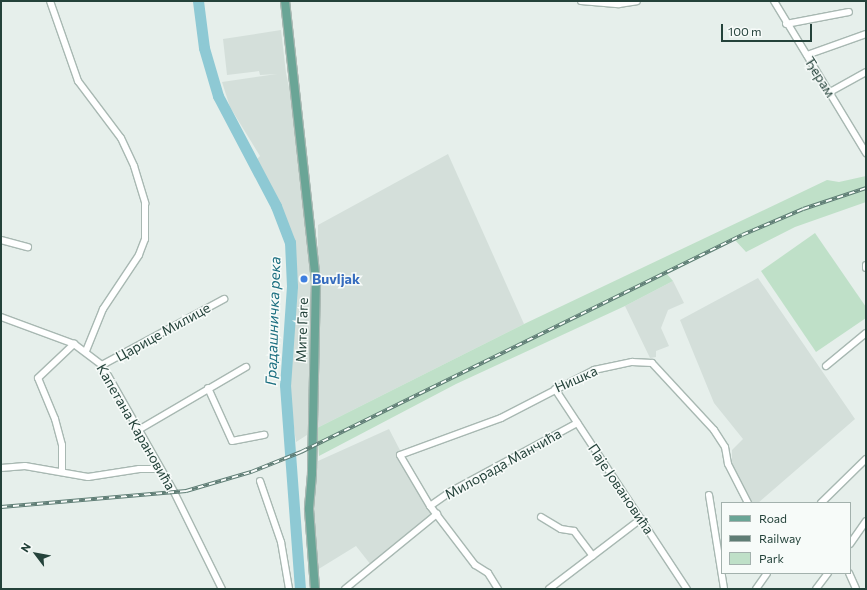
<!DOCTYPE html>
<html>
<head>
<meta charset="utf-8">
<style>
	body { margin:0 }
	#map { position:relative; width:867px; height:590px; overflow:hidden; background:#e6efeb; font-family:Commissioner,sans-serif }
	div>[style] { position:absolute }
	.built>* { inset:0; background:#d4dfda }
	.green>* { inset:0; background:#bfe0c8 }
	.river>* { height:11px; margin:-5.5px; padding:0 5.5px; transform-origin:5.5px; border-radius:5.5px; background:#8ec9d4 }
	.roads { filter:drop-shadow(1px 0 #a8b8b2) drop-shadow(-1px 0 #a8b8b2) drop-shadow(0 1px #a8b8b2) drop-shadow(0 -1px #a8b8b2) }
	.minor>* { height:6px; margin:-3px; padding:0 3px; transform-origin:3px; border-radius:3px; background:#fff }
	.major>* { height:8px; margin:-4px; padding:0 4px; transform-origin:4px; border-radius:4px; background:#6aa596 }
	.rail>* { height:3.5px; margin-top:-1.75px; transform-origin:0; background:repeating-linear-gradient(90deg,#f7fbf9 0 6px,#5f7d75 0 12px); box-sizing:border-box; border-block:1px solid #5f7d75 }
	.dots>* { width:11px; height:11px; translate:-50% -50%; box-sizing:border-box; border:2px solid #f7fbf9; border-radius:50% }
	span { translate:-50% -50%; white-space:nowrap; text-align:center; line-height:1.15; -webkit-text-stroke:3px #f7fbf9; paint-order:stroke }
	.street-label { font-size:14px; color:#24423a }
	.shop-label { font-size:14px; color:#366cbe; font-weight:700 }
	.left { translate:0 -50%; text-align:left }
	.water-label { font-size:15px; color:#1c6f80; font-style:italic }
	.frame { position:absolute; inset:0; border:2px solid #24423a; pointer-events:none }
	.legend { position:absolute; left:721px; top:502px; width:130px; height:72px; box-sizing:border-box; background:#f7fbf9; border:1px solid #a3b1ad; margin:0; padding:5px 7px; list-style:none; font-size:12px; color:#24423a }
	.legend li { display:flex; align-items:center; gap:8px; height:20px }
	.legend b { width:20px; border:1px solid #a3b1ad }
	.north { position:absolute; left:16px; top:534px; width:40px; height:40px; -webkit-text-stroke:3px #f7fbf9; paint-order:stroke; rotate:302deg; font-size:11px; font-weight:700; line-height:16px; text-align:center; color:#24423a }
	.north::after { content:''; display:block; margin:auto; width:14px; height:18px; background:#24423a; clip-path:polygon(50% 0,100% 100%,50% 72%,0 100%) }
	.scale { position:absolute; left:721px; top:24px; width:91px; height:18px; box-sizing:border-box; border:2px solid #24423a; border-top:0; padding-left:5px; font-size:12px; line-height:14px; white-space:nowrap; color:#24423a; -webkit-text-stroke:3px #f7fbf9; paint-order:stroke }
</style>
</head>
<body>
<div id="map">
	<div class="built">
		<i style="clip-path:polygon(281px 30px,286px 73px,302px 150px,312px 235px,312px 370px,307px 435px,296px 442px,289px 393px,296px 300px,296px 257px,289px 229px,272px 191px,255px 161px,260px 156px,230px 107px,222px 82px,277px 74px,260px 75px,259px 71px,227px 75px,223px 39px)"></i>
		<i style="clip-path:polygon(448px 154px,524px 324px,317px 428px,318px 225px)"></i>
		<i style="clip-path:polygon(758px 278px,855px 419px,758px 503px,751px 503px,732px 466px,732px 450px,743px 439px,714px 403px,680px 320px)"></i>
		<i style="clip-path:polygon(673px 281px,684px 303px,668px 310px,661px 328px,669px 346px,656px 351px,656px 357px,650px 358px,625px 306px)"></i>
		<i style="clip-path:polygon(389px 429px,433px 514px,371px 565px,356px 546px,317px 570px,310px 514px,318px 461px)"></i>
	</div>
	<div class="green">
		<i style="clip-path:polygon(866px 176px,866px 202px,795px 227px,746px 252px,735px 240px,667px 274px,673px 281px,625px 306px,456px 384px,319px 456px,317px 428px,524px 324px,827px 180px,839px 182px)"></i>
		<i style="clip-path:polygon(815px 233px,866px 307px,866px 318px,816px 352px,761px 271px)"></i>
	</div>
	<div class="river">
		<i style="left:198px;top:1px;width:47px;rotate:82.7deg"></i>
		<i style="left:204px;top:48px;width:50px;rotate:73.7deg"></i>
		<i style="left:218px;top:96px;width:124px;rotate:62.2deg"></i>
		<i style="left:276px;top:206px;width:39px;rotate:69deg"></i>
		<i style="left:290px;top:242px;width:44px;rotate:87.4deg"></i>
		<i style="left:292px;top:286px;width:99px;rotate:94deg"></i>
		<i style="left:285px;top:385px;width:205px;rotate:85.8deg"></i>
	</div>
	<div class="roads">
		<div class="minor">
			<i style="left:50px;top:1px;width:85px;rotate:70.7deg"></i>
			<i style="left:78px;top:81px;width:71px;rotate:53deg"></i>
			<i style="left:121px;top:138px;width:31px;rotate:65deg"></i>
			<i style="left:134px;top:166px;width:39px;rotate:73deg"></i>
			<i style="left:145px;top:203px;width:36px;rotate:90deg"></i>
			<i style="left:145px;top:239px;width:17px;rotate:111deg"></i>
			<i style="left:139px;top:255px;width:65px;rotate:123.7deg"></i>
			<i style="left:103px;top:309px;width:45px;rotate:112deg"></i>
			<i style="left:581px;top:1px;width:38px;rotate:5deg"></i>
			<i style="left:619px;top:4px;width:18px;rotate:-9deg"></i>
			<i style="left:774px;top:1px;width:178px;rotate:58.8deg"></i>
			<i style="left:786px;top:24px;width:64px;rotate:-10.8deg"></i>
			<i style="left:807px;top:55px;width:63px;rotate:-19.6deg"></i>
			<i style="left:830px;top:92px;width:41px;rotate:-29.1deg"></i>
			<i style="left:1px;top:240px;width:28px;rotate:15deg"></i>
			<i style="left:866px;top:265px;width:3px;rotate:90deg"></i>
			<i style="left:1px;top:317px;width:78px;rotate:20.3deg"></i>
			<i style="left:74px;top:344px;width:35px;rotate:37deg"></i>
			<i style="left:102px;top:365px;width:146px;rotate:60.4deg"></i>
			<i style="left:174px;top:492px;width:108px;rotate:63.7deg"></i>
			<i style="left:102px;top:365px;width:139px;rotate:-28.4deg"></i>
			<i style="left:826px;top:366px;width:52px;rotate:-39.5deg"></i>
			<i style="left:208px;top:388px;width:58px;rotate:65.6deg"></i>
			<i style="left:232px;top:441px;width:33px;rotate:-11deg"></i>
			<i style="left:555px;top:389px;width:240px;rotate:56.6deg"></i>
			<i style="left:140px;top:429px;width:123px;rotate:-30.3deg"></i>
			<i style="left:1px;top:468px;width:24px;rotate:-5deg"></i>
			<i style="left:25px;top:466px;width:64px;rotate:9.9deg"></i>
			<i style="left:88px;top:477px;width:52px;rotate:-8.9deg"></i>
			<i style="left:139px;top:469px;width:21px"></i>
			<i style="left:62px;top:472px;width:27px;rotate:-90deg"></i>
			<i style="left:62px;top:445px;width:27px;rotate:-105deg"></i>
			<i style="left:55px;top:419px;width:44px;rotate:-112.5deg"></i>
			<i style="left:38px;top:378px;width:50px;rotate:-43.4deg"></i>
			<i style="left:260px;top:481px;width:65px;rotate:71deg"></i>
			<i style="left:281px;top:542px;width:48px;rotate:80.3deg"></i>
			<i style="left:709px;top:495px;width:95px;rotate:80.9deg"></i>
			<i style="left:821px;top:503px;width:63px;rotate:-44.4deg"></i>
			<i style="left:430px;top:506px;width:24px;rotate:-35deg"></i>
			<i style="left:450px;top:492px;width:145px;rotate:-28.5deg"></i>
			<i style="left:541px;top:517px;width:23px;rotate:31deg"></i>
			<i style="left:561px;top:529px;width:13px;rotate:9deg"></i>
			<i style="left:574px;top:531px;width:31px;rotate:53deg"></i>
			<i style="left:850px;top:544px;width:28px;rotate:-55deg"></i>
			<i style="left:849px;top:573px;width:17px;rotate:66deg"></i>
			<i style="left:345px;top:589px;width:119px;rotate:-39.2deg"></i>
			<i style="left:498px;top:589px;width:19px;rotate:-122deg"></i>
			<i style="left:488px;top:573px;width:15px;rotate:-148deg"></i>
			<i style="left:475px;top:565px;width:74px;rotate:-127.3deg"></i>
			<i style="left:430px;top:506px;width:59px;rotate:-120.5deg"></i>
			<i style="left:400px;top:455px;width:108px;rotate:-20.1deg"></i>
			<i style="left:501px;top:418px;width:105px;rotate:-27.3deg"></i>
			<i style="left:594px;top:370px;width:39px;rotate:-12deg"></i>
			<i style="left:632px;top:362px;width:20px;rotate:3deg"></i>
			<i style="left:652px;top:363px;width:91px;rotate:47.2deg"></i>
			<i style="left:714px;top:430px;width:20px;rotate:57deg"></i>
			<i style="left:725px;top:447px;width:17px;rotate:80deg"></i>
			<i style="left:728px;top:464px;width:44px;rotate:62.9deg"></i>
			<i style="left:549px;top:589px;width:116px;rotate:-37.3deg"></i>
			<i style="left:756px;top:589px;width:19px;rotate:-55deg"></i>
			<i style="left:816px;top:589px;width:20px;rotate:-53deg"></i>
		</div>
		<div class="major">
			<i style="left:285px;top:1px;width:281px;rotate:83.7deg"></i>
			<i style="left:316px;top:280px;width:194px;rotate:91.2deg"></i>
			<i style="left:312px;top:474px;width:35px;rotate:95deg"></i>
			<i style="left:309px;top:509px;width:80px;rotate:85.7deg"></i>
		</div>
	</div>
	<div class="rail">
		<i style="left:1px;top:507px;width:186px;rotate:-4.9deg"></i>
		<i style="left:186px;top:491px;width:68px;rotate:-16.3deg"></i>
		<i style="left:251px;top:472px;width:54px;rotate:-21.8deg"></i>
		<i style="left:301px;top:452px;width:491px;rotate:-26.2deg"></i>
		<i style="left:742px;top:235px;width:66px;rotate:-23.1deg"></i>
		<i style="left:803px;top:209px;width:66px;rotate:-18.4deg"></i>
	</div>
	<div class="dots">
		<i style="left:304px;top:279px;background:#3f7fe0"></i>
	</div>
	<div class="street-label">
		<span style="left:820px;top:77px;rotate:58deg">Ђерам</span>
		<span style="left:302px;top:330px;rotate:-88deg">Мите Гаге</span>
		<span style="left:163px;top:332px;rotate:-29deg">Царице Милице</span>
		<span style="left:576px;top:379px;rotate:-24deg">Нишка</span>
		<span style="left:136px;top:427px;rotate:60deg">Капетана Карановића</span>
		<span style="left:503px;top:464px;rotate:-29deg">Милорада Манчића</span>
		<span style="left:621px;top:489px;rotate:56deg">Паје Јовановића</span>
	</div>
	<div class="shop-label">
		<span class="left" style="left:312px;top:279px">Buvljak</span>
	</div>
	<div class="water-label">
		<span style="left:273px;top:321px;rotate:-88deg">Градашничка река</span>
	</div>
	<div class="frame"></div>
	<ul class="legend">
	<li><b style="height:5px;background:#6aa596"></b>Road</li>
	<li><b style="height:5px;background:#5f7d75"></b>Railway</li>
	<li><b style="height:11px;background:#bfe0c8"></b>Park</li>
	</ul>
	<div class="north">N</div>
	<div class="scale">100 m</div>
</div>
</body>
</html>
